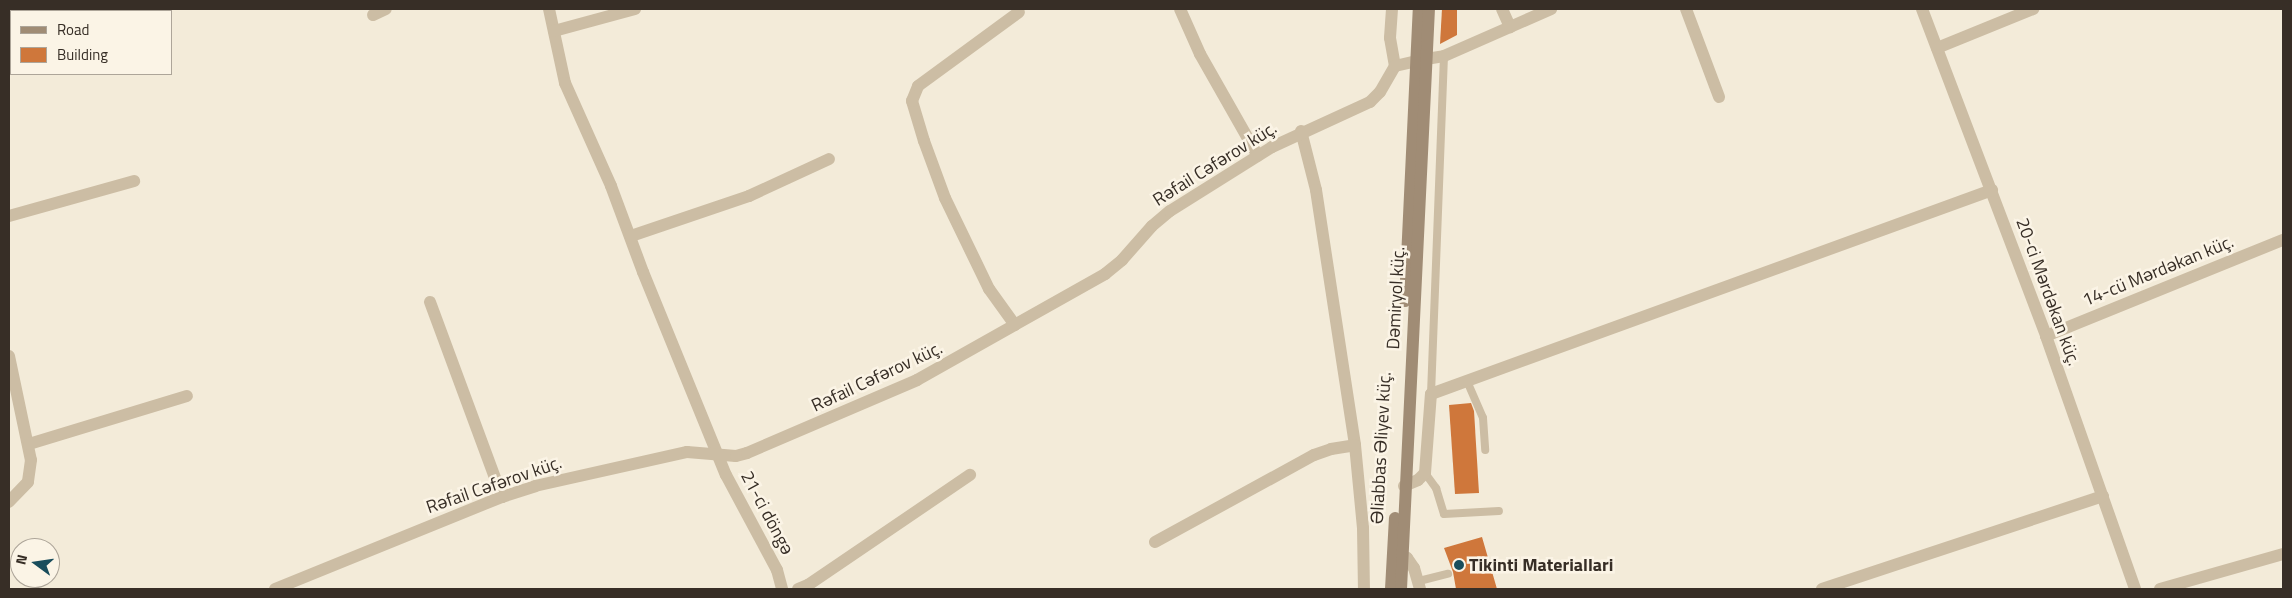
<!DOCTYPE html>
<html>
<head>
<meta charset="utf-8">
<style>
	body { margin:0 }
	#map { position:relative; width:2292px; height:598px; overflow:hidden; background:#f3ebd9; font-family:"Titillium Web",sans-serif }
	div>[style] { position:absolute }
	.building>* { inset:0; background:#cf773b }
	.service>* { height:8px; margin:-4px; padding:0 4px; transform-origin:4px; border-radius:4px; background:#ccbda4 }
	.minor>* { height:12px; margin:-6px; padding:0 6px; transform-origin:6px; border-radius:6px; background:#ccbda4 }
	.tertiary>* { height:12px; margin:-6px; padding:0 6px; transform-origin:6px; border-radius:6px; background:#ccbda4 }
	.secondary>* { height:12px; margin:-6px; padding:0 6px; transform-origin:6px; border-radius:6px; background:#a08c75 }
	.dots>* { width:14px; height:14px; translate:-50% -50%; box-sizing:border-box; border:2px solid #fbf4e6; border-radius:50% }
	span { translate:-50% -50%; white-space:nowrap; text-align:center; line-height:1.15; -webkit-text-stroke:5px #fbf4e6; paint-order:stroke }
	.street-label { font-size:18px; color:#372e26 }
	.poi-label { font-size:18px; color:#372e26; font-weight:700 }
	.left { translate:0 -50%; text-align:left }
	.frame { position:absolute; inset:0; border:10px solid #372e26; pointer-events:none }
	.legend { position:absolute; left:10px; top:10px; width:162px; height:65px; box-sizing:border-box; background:#fbf4e6; border:1px solid #ada599; margin:0; padding:6px 9px; list-style:none; font-size:15px; color:#372e26 }
	.legend li { display:flex; align-items:center; gap:10px; height:25px }
	.legend b { width:25px; border:1px solid #ada599 }
	.north { position:absolute; left:10px; top:538px; width:50px; height:50px; box-sizing:border-box; background:#fbf4e6; border:1px solid #ada599; border-radius:50%; rotate:284deg; font-size:14px; font-weight:700; line-height:20px; text-align:center; color:#372e26 }
	.north::after { content:''; display:block; margin:auto; width:18px; height:22px; background:#194d5c; clip-path:polygon(50% 0,100% 100%,50% 72%,0 100%) }
</style>
</head>
<body>
<div id="map">
	<div class="building">
		<i style="clip-path:polygon(1442px 9px,1457px 9px,1457px 35px,1440px 44px)"></i>
		<i style="clip-path:polygon(1471px 403px,1474px 411px,1479px 493px,1455px 494px,1449px 405px)"></i>
		<i style="clip-path:polygon(1482px 537px,1497px 589px,1456px 589px,1453px 572px,1444px 548px)"></i>
	</div>
	<div class="service">
		<i style="left:1467px;top:381px;width:40px;rotate:66.6deg"></i>
		<i style="left:1483px;top:418px;width:32px;rotate:86deg"></i>
		<i style="left:1431px;top:394px;width:338px;rotate:-87.8deg"></i>
		<i style="left:1425px;top:473px;width:19px;rotate:54deg"></i>
		<i style="left:1436px;top:488px;width:27px;rotate:73deg"></i>
		<i style="left:1444px;top:514px;width:55px;rotate:-3.1deg"></i>
		<i style="left:1419px;top:581px;width:30px;rotate:-14deg"></i>
	</div>
	<div class="minor">
		<i style="left:549px;top:9px;width:76px;rotate:77.8deg"></i>
		<i style="left:565px;top:83px;width:113px;rotate:65.9deg"></i>
		<i style="left:611px;top:186px;width:92px;rotate:69.6deg"></i>
		<i style="left:643px;top:272px;width:219px;rotate:67.8deg"></i>
		<i style="left:726px;top:475px;width:108px;rotate:61.8deg"></i>
		<i style="left:777px;top:570px;width:20px;rotate:75deg"></i>
		<i style="left:1180px;top:9px;width:49px;rotate:66deg"></i>
		<i style="left:1200px;top:54px;width:117px;rotate:60.4deg"></i>
		<i style="left:1392px;top:9px;width:29px;rotate:94deg"></i>
		<i style="left:1390px;top:38px;width:28px;rotate:80deg"></i>
		<i style="left:1502px;top:9px;width:20px;rotate:66deg"></i>
		<i style="left:1686px;top:9px;width:94px;rotate:69.4deg"></i>
		<i style="left:1922px;top:9px;width:350px;rotate:69.2deg"></i>
		<i style="left:2046px;top:336px;width:268px;rotate:70.6deg"></i>
		<i style="left:373px;top:15px;width:14px;rotate:-25deg"></i>
		<i style="left:554px;top:31px;width:84px;rotate:-15.2deg"></i>
		<i style="left:1937px;top:48px;width:104px;rotate:-22.1deg"></i>
		<i style="left:1301px;top:131px;width:61px;rotate:75.7deg"></i>
		<i style="left:1316px;top:190px;width:258px;rotate:81.3deg"></i>
		<i style="left:1355px;top:445px;width:83px;rotate:84.5deg"></i>
		<i style="left:1363px;top:528px;width:61px;rotate:89.1deg"></i>
		<i style="left:9px;top:216px;width:130px;rotate:-15.6deg"></i>
		<i style="left:631px;top:236px;width:125px;rotate:-18.7deg"></i>
		<i style="left:749px;top:196px;width:88px;rotate:-24.8deg"></i>
		<i style="left:430px;top:302px;width:208px;rotate:69.7deg"></i>
		<i style="left:1015px;top:325px;width:44px;rotate:-125.8deg"></i>
		<i style="left:989px;top:289px;width:101px;rotate:-115.8deg"></i>
		<i style="left:945px;top:198px;width:61px;rotate:-110.2deg"></i>
		<i style="left:924px;top:141px;width:42px;rotate:-106.7deg"></i>
		<i style="left:912px;top:101px;width:16px;rotate:-68deg"></i>
		<i style="left:918px;top:86px;width:125px;rotate:-36.2deg"></i>
		<i style="left:2046px;top:336px;width:256px;rotate:-22.1deg"></i>
		<i style="left:9px;top:356px;width:106px;rotate:78.1deg"></i>
		<i style="left:31px;top:460px;width:22px;rotate:98deg"></i>
		<i style="left:28px;top:482px;width:28px;rotate:134deg"></i>
		<i style="left:29px;top:444px;width:165px;rotate:-16.9deg"></i>
		<i style="left:1404px;top:486px;width:15px;rotate:-23deg"></i>
		<i style="left:1418px;top:480px;width:10px;rotate:-45deg"></i>
		<i style="left:1425px;top:473px;width:79px;rotate:-85.7deg"></i>
		<i style="left:1431px;top:394px;width:597px;rotate:-19.98deg"></i>
		<i style="left:1155px;top:542px;width:181px;rotate:-28.7deg"></i>
		<i style="left:1314px;top:455px;width:18px;rotate:-19deg"></i>
		<i style="left:1331px;top:449px;width:24px;rotate:-9deg"></i>
		<i style="left:1402px;top:555px;width:6px;rotate:31deg"></i>
		<i style="left:1407px;top:558px;width:12px;rotate:55deg"></i>
		<i style="left:1414px;top:568px;width:22px;rotate:74deg"></i>
		<i style="left:275px;top:589px;width:245px;rotate:-22.1deg"></i>
		<i style="left:502px;top:497px;width:35px;rotate:-18deg"></i>
		<i style="left:535px;top:486px;width:156px;rotate:-12.6deg"></i>
		<i style="left:687px;top:452px;width:49px;rotate:4.7deg"></i>
		<i style="left:736px;top:456px;width:11px;rotate:-15deg"></i>
		<i style="left:747px;top:453px;width:185px;rotate:-23.2deg"></i>
		<i style="left:917px;top:380px;width:216px;rotate:-29.4deg"></i>
		<i style="left:1105px;top:274px;width:22px;rotate:-39deg"></i>
		<i style="left:1122px;top:260px;width:45px;rotate:-48.6deg"></i>
		<i style="left:1152px;top:226px;width:23px;rotate:-40deg"></i>
		<i style="left:1170px;top:211px;width:120px;rotate:-32.1deg"></i>
		<i style="left:1272px;top:147px;width:108px;rotate:-24.7deg"></i>
		<i style="left:1370px;top:102px;width:14px;rotate:-45deg"></i>
		<i style="left:1380px;top:92px;width:30px;rotate:-60deg"></i>
		<i style="left:1395px;top:66px;width:32px;rotate:-13deg"></i>
		<i style="left:798px;top:589px;width:11px;rotate:-22deg"></i>
		<i style="left:808px;top:585px;width:196px;rotate:-34.2deg"></i>
		<i style="left:1822px;top:589px;width:296px;rotate:-18.3deg"></i>
		<i style="left:2160px;top:589px;width:128px;rotate:-15.9deg"></i>
	</div>
	<div class="tertiary">
		<i style="left:1426px;top:59px;width:18px;rotate:-9deg"></i>
		<i style="left:1444px;top:56px;width:117px;rotate:-23.7deg"></i>
	</div>
	<div class="secondary">
		<i style="left:1405px;top:301px;width:292px;rotate:-87.3deg"></i>
		<i style="left:1391px;top:589px;width:71px;rotate:-86.8deg"></i>
		<i style="left:1401px;top:589px;width:581px;rotate:-87.24deg"></i>
	</div>
	<div class="dots">
		<i style="left:1459px;top:565px;background:#194d5c"></i>
	</div>
	<div class="street-label">
		<span style="left:1215px;top:164px;rotate:-32deg">Rəfail Cəfərov küç.</span>
		<span style="left:2158px;top:271px;rotate:-22deg">14-cü Mərdəkan küç.</span>
		<span style="left:2048px;top:292px;rotate:70deg">20-ci Mərdəkan küç.</span>
		<span style="left:1396px;top:298px;rotate:-87deg">Dəmiryol küç.</span>
		<span style="left:877px;top:377px;rotate:-25deg">Rəfail Cəfərov küç.</span>
		<span style="left:1381px;top:448px;rotate:-87deg">Əliabbas Əliyev küç.</span>
		<span style="left:494px;top:485px;rotate:-19deg">Rəfail Cəfərov küç.</span>
		<span style="left:767px;top:513px;rotate:62deg">21-ci döngə</span>
	</div>
	<div class="poi-label">
		<span class="left" style="left:1469px;top:565px">Tikinti Materiallari</span>
	</div>
	<div class="frame"></div>
	<ul class="legend">
	<li><b style="height:6px;background:#a08c75"></b>Road</li>
	<li><b style="height:14px;background:#cf773b"></b>Building</li>
	</ul>
	<div class="north">N</div>
</div>
</body>
</html>
